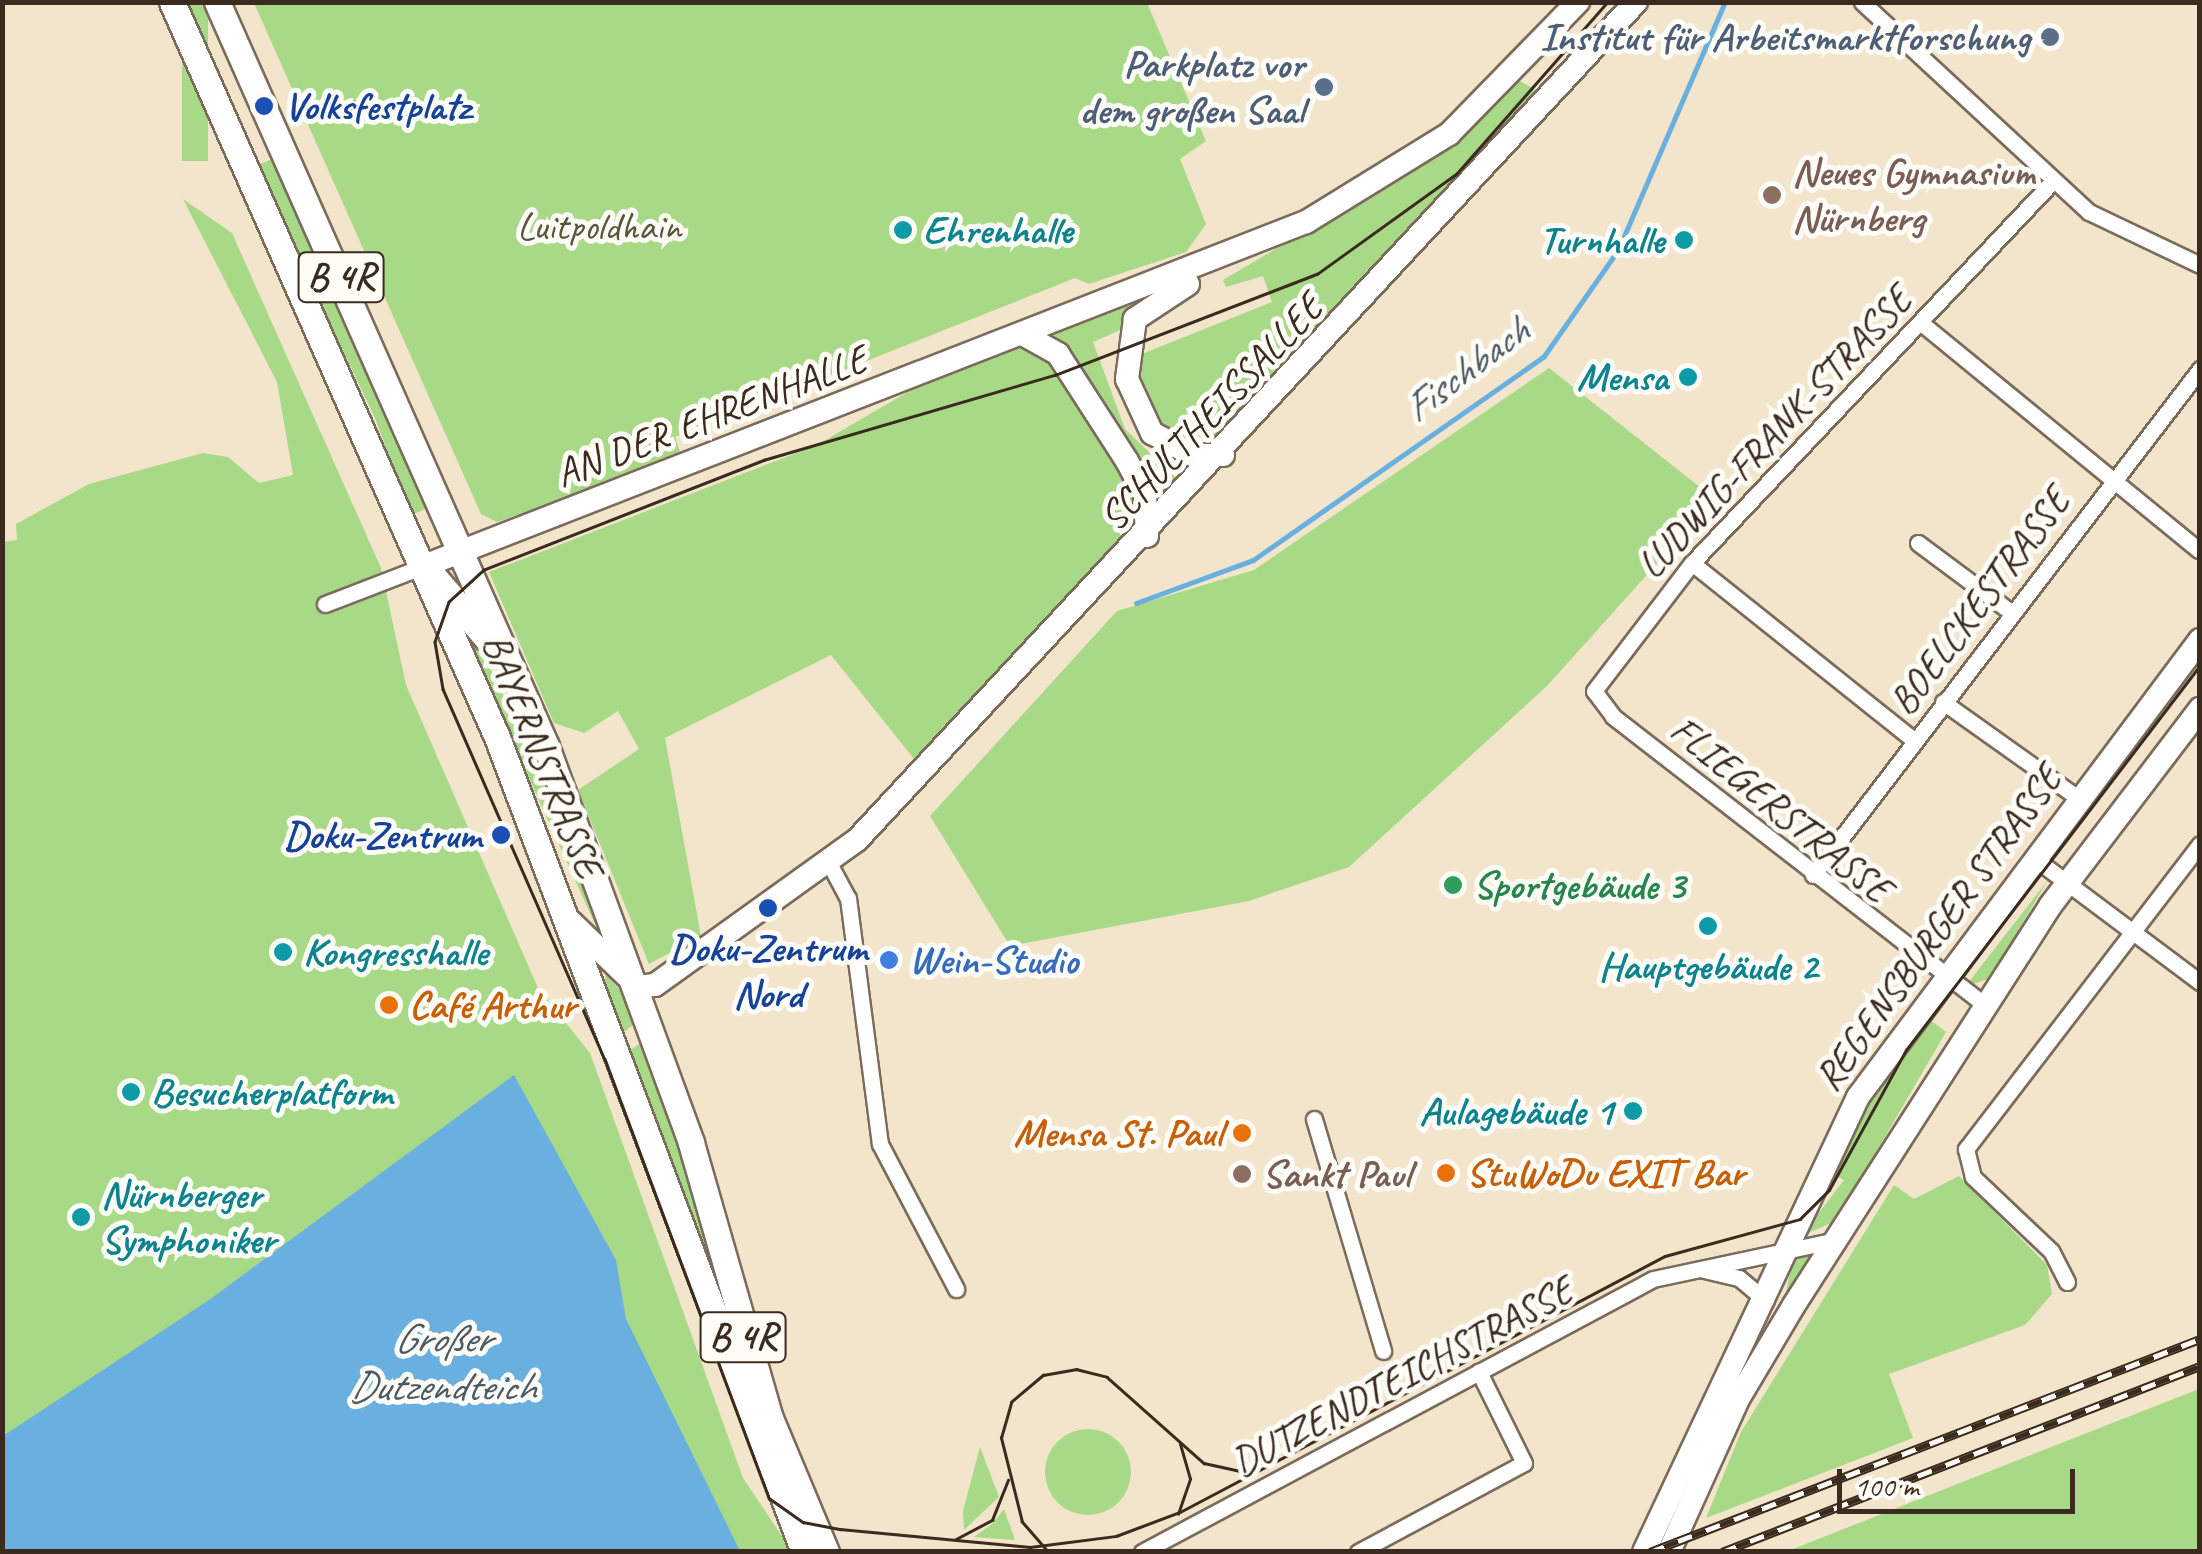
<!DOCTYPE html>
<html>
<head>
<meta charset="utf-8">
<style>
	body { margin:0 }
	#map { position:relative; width:2202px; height:1554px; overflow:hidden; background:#f2e5cb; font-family:Caveat,sans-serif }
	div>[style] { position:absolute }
	.green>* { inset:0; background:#a8d987; transform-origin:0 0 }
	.round { border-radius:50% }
	.water>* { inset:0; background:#69afdf }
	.stream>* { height:5px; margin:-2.5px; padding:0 2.5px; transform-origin:2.5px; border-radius:2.5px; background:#69afdf }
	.roads { filter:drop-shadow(2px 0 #7b6b5b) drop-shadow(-2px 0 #7b6b5b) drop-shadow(0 2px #7b6b5b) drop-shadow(0 -2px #7b6b5b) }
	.minor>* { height:15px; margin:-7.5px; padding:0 7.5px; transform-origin:7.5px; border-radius:7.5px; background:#fff }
	.secondary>* { height:22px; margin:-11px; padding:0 11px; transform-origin:11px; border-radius:11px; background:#fff }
	.primary>* { height:25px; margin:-12.5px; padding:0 12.5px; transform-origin:12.5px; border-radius:12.5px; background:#fff }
	.tram>* { height:2.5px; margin:-1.25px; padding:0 1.25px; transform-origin:1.25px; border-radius:1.25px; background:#3b2a1e }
	.rail>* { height:9px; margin-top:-4.5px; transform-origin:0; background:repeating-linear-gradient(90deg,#fdfcf7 0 15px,#3b2a1e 0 30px); box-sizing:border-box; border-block:2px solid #3b2a1e }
	.dots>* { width:28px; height:28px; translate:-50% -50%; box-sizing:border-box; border:5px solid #fdfcf7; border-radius:50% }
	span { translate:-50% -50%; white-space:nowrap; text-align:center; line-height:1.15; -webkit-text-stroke:10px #fdfcf7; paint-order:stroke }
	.shield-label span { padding:2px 8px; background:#fdfcf7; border:2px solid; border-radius:8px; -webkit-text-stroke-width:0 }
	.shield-label { font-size:38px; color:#3b2a1e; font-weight:700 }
	.service-label { font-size:40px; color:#4e5e75; font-weight:700 }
	.right { translate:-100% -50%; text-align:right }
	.transit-label { font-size:40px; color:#164399; font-weight:700 }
	.left { translate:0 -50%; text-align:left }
	.education-label { font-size:40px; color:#785e54; font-weight:700 }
	.park-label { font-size:40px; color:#565638 }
	.culture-label { font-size:40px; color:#0d838f; font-weight:700 }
	.street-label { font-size:40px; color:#3b2a1e }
	.leisure-label { font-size:40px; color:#27864d; font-weight:700 }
	.shop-label { font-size:40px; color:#366cbe; font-weight:700 }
	.food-label { font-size:40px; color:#c56008; font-weight:700 }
	.water-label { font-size:42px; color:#4b5962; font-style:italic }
	.frame { position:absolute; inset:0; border:5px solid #3b2a1e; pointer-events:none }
	.scale { position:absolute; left:1837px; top:1469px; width:238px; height:45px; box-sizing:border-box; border:5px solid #3b2a1e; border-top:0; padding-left:12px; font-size:30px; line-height:35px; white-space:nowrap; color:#3b2a1e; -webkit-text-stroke:8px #fdfcf7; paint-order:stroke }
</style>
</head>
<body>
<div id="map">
	<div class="green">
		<i style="left:182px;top:3px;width:26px;height:158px"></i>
		<i style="clip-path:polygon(254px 3px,1147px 3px,1206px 141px,1180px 159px,1206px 224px,1186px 252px,1089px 284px,1075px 278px,675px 437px,682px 458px,497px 522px,481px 514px)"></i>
		<i style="clip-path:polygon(1520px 81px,1544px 95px,1225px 436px,1188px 438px,1159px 421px,1141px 389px,1139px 355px,1272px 302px,1263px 276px,1226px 287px,1223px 280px,1425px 161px)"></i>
		<i style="clip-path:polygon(277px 157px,433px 506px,411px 515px,375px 418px,255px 166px)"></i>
		<i style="clip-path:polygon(183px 199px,232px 233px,381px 568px,406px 685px,538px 988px,590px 1053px,743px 1478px,792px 1551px,3px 1552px,3px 542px,17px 540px,16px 524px,89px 484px,203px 453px,228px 457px,259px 483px,293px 475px,277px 382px)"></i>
		<i style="clip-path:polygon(1132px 297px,1120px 330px,1093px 342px,1125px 429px,1176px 478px,914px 759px,831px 655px,665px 738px,701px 936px,649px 964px,578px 790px,639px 749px,618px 711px,584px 733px,554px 723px,489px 572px,817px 445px,930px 379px)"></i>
		<i style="clip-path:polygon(1549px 368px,1715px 499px,1547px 686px,1349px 867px,1249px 901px,1010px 946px,930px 816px,1117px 611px,1254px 570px)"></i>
		<i style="clip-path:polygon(464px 616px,570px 830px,619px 955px,605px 946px,457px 620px)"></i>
		<i style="clip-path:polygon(2048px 880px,1990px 978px,1971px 985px,1968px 983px)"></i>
		<i style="clip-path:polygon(606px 974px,643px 1017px,624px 1032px,604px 986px)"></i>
		<i style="clip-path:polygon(1924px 1015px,1946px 1032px,1836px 1221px,1801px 1236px,1844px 1180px,1832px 1173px,1847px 1131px)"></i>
		<i style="clip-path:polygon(650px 1037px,687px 1151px,755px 1400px,630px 1050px)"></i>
		<i style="clip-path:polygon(1959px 1176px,2047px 1265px,2052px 1294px,2025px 1325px,1889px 1374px,1913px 1438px,1706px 1518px,1741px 1432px,1894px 1185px,1914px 1199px)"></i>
		<i style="clip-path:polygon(1815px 1254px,1788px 1298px,1785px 1297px,1793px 1258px)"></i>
		<i style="clip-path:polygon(2199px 1389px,2199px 1551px,1788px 1551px,2041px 1451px)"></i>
		<i class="round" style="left:1045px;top:1429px;width:86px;height:86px"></i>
		<i style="clip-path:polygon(980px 1447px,999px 1497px,964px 1530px,963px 1511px)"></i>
		<i style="clip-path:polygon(1004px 1509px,1015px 1540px,974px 1537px,992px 1524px)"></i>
	</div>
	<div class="water">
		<i style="clip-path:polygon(514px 1075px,616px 1260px,626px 1319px,740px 1551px,3px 1551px,3px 1436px,209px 1300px)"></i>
	</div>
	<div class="stream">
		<i style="left:1136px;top:603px;width:125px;rotate:-20.2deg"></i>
		<i style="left:1253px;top:560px;width:355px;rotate:-35deg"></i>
		<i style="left:1544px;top:356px;width:129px;rotate:-55.1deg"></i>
		<i style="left:1618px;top:250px;width:270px;rotate:-66.7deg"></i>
	</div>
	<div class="roads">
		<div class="minor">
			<i style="left:1862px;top:2px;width:309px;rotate:42.8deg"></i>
			<i style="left:2089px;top:212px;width:123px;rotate:25.5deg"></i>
			<i style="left:1920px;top:322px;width:360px;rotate:39.3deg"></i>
			<i style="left:1918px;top:543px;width:116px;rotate:36.6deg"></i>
			<i style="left:1692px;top:563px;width:284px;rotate:38.6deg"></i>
			<i style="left:325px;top:604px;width:106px;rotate:-21deg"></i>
			<i style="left:1943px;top:702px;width:166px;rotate:35.4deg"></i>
			<i style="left:2034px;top:858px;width:207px;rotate:36.8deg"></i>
			<i style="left:829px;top:863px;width:40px;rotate:62deg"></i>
			<i style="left:848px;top:898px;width:248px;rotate:82.6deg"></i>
			<i style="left:880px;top:1144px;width:164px;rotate:62.3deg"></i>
			<i style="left:1813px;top:875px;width:637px;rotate:-52.59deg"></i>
			<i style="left:1985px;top:1005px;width:471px;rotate:-142.2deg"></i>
			<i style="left:1613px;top:716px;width:31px;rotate:-127deg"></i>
			<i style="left:1594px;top:691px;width:161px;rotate:-52.6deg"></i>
			<i style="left:1692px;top:563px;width:526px;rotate:-46.62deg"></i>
			<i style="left:1314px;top:1119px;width:242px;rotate:73.4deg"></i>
			<i style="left:1704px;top:1270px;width:36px;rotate:13deg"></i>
			<i style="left:1739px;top:1278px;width:35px;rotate:40deg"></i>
			<i style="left:2067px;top:1282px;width:35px;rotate:-117deg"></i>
			<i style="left:2051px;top:1251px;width:108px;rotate:-136.5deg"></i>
			<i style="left:1973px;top:1177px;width:29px;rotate:-104deg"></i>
			<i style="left:1966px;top:1149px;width:384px;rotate:-52.5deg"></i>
			<i style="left:1142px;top:1552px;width:579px;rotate:-28.11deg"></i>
			<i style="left:1653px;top:1279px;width:187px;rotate:-12deg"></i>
			<i style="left:1358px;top:1552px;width:188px;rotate:-28.2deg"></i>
			<i style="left:1524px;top:1463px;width:102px;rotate:-116.3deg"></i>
		</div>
		<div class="secondary">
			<i style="left:1188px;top:284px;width:64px;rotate:146.6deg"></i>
			<i style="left:1135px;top:319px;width:61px;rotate:97.6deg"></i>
			<i style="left:1127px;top:379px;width:60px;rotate:65.2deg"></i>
			<i style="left:1152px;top:433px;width:47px;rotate:28.2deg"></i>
			<i style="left:1193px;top:455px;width:30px"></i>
			<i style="left:1024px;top:335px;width:39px;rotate:29deg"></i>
			<i style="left:1058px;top:354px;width:127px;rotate:57.2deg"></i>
			<i style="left:1127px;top:461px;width:38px;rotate:62deg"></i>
			<i style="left:1145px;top:495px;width:41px;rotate:87.2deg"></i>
			<i style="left:424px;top:566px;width:947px;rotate:-21.31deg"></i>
			<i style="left:1306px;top:222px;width:168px;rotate:-31.6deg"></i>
			<i style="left:1449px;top:134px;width:185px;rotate:-45.7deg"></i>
			<i style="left:571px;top:922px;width:93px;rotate:44.1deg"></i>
			<i style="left:638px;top:987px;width:17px;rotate:-7deg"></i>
			<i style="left:655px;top:985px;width:249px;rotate:-35.7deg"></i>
			<i style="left:857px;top:840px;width:1144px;rotate:-47.09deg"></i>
			<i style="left:1644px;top:1552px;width:503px;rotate:-64.81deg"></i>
			<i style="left:1858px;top:1097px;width:571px;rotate:-53.19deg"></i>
			<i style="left:1669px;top:1552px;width:168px;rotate:-65.7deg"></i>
			<i style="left:1738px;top:1399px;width:109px;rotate:-59.2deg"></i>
			<i style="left:1794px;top:1305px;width:474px;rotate:-57.3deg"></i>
			<i style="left:2050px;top:906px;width:248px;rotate:-52.7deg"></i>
		</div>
		<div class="primary">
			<i style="left:172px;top:2px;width:804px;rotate:66.15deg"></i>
			<i style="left:497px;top:737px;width:871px;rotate:69.36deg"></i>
			<i style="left:217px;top:2px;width:813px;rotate:66.14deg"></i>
			<i style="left:546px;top:746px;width:423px;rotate:69.9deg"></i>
			<i style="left:691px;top:1143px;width:286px;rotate:74deg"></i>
			<i style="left:770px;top:1418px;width:145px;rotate:67.3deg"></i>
			<i style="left:431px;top:573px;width:88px;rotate:49.6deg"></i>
		</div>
	</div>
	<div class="tram">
		<i style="left:1608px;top:2px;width:229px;rotate:131.3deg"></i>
		<i style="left:1457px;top:174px;width:171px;rotate:144.3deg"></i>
		<i style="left:1318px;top:274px;width:281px;rotate:158.9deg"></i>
		<i style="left:1056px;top:375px;width:303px;rotate:163.7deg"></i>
		<i style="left:765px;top:460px;width:302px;rotate:158.6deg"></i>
		<i style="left:484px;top:570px;width:47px;rotate:137.6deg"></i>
		<i style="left:449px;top:602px;width:42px;rotate:109.3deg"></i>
		<i style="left:435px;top:642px;width:48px;rotate:80.3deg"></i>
		<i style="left:443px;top:689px;width:404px;rotate:66.4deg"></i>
		<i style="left:605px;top:1059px;width:469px;rotate:69.5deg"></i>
		<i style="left:769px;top:1498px;width:42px;rotate:35.2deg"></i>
		<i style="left:803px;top:1522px;width:38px;rotate:11deg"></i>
		<i style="left:840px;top:1529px;width:191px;rotate:5.4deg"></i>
		<i style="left:1030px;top:1547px;width:87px;rotate:-7.3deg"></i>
		<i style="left:1116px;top:1536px;width:68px;rotate:-20.6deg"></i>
		<i style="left:1180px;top:1512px;width:548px;rotate:-27.83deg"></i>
		<i style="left:1665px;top:1256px;width:140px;rotate:-15.3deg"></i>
		<i style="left:1800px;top:1219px;width:41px;rotate:-45deg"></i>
		<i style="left:1829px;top:1190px;width:160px;rotate:-61.2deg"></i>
		<i style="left:1906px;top:1050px;width:484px;rotate:-52.6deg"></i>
		<i style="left:1178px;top:1514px;width:37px;rotate:-71deg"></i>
		<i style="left:1190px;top:1479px;width:36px;rotate:-106deg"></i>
		<i style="left:956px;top:1539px;width:41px;rotate:-27.8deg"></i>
		<i style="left:992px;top:1520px;width:43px;rotate:-68.2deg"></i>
		<i style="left:1048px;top:1552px;width:40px;rotate:-131deg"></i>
		<i style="left:1022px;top:1522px;width:87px;rotate:-104deg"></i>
		<i style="left:1001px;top:1438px;width:37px;rotate:-74deg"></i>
		<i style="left:1011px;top:1402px;width:42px;rotate:-40.2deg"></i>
		<i style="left:1043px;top:1375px;width:34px;rotate:-10deg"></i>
		<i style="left:1076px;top:1369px;width:32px;rotate:14deg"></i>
		<i style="left:1107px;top:1377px;width:130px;rotate:41.6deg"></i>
		<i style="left:1204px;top:1463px;width:46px;rotate:12.5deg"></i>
	</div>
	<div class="rail">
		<i style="left:1650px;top:1552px;width:590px;rotate:-21.17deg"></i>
		<i style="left:1722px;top:1552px;width:513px;rotate:-21.26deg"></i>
	</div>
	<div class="dots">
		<i style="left:2050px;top:37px;background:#5c6f8a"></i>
		<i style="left:1324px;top:87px;background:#5c6f8a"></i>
		<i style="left:264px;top:106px;background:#1a4fb4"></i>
		<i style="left:1772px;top:195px;background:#8d6e63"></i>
		<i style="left:903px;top:230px;background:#0f9aa8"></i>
		<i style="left:1684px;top:240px;background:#0f9aa8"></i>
		<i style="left:1688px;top:377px;background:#0f9aa8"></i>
		<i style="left:501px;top:835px;background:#1a4fb4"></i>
		<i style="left:1453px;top:885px;background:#2e9e5b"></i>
		<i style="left:768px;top:908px;background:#1a4fb4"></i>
		<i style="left:1708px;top:926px;background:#0f9aa8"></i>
		<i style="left:283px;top:952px;background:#0f9aa8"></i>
		<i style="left:889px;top:960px;background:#3f7fe0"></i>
		<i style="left:389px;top:1005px;background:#e8710a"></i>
		<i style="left:131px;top:1092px;background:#0f9aa8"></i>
		<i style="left:1633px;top:1111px;background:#0f9aa8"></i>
		<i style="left:1242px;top:1133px;background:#e8710a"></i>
		<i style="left:1446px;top:1173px;background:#e8710a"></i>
		<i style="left:1242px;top:1174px;background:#8d6e63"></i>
		<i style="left:81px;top:1217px;background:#0f9aa8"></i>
	</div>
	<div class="shield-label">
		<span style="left:341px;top:277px">B 4R</span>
		<span style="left:743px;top:1337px">B 4R</span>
	</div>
	<div class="service-label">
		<span class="right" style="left:2030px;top:37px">Institut für Arbeitsmarktforschung</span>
		<span class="right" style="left:1304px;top:87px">Parkplatz vor<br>dem großen Saal</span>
	</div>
	<div class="transit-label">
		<span class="left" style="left:284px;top:106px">Volksfestplatz</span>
		<span class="right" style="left:481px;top:835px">Doku-Zentrum</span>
		<span style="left:768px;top:971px">Doku-Zentrum<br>Nord</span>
	</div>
	<div class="education-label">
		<span class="left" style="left:1792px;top:195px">Neues Gymnasium<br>Nürnberg</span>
		<span class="left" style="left:1262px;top:1174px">Sankt Paul</span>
	</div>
	<div class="park-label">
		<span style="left:599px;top:226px">Luitpoldhain</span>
	</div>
	<div class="culture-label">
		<span class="left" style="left:923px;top:230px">Ehrenhalle</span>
		<span class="right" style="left:1664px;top:240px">Turnhalle</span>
		<span class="right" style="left:1668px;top:377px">Mensa</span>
		<span class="left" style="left:303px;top:952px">Kongresshalle</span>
		<span style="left:1708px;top:966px">Hauptgebäude 2</span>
		<span class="left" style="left:151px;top:1092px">Besucherplatform</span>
		<span class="right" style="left:1613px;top:1111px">Aulagebäude 1</span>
		<span class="left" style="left:101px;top:1217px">Nürnberger<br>Symphoniker</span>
	</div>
	<div class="street-label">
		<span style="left:1211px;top:412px;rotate:-47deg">SCHULTHEISSALLEE</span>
		<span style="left:711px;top:416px;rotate:-21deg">AN DER EHRENHALLE</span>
		<span style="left:1774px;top:432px;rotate:-47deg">LUDWIG-FRANK-STRASSE</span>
		<span style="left:1979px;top:601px;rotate:-53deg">BOELCKESTRASSE</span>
		<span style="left:543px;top:755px;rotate:68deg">BAYERNSTRASSE</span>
		<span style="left:1781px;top:809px;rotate:39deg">FLIEGERSTRASSE</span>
		<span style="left:1938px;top:928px;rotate:-54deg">REGENSBURGER STRASSE</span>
		<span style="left:1402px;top:1376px;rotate:-28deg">DUTZENDTEICHSTRASSE</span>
	</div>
	<div class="leisure-label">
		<span class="left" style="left:1473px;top:885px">Sportgebäude 3</span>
	</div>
	<div class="shop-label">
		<span class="left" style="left:909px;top:960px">Wein-Studio</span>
	</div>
	<div class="food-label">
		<span class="left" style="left:409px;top:1005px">Café Arthur</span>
		<span class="right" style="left:1222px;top:1133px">Mensa St. Paul</span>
		<span class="left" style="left:1466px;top:1173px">StuWoDu EXIT Bar</span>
	</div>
	<div class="water-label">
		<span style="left:1466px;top:370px;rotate:-37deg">Fischbach</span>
		<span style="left:442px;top:1363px">Großer<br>Dutzendteich</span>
	</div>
	<div class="frame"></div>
	<div class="scale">100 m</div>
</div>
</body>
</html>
